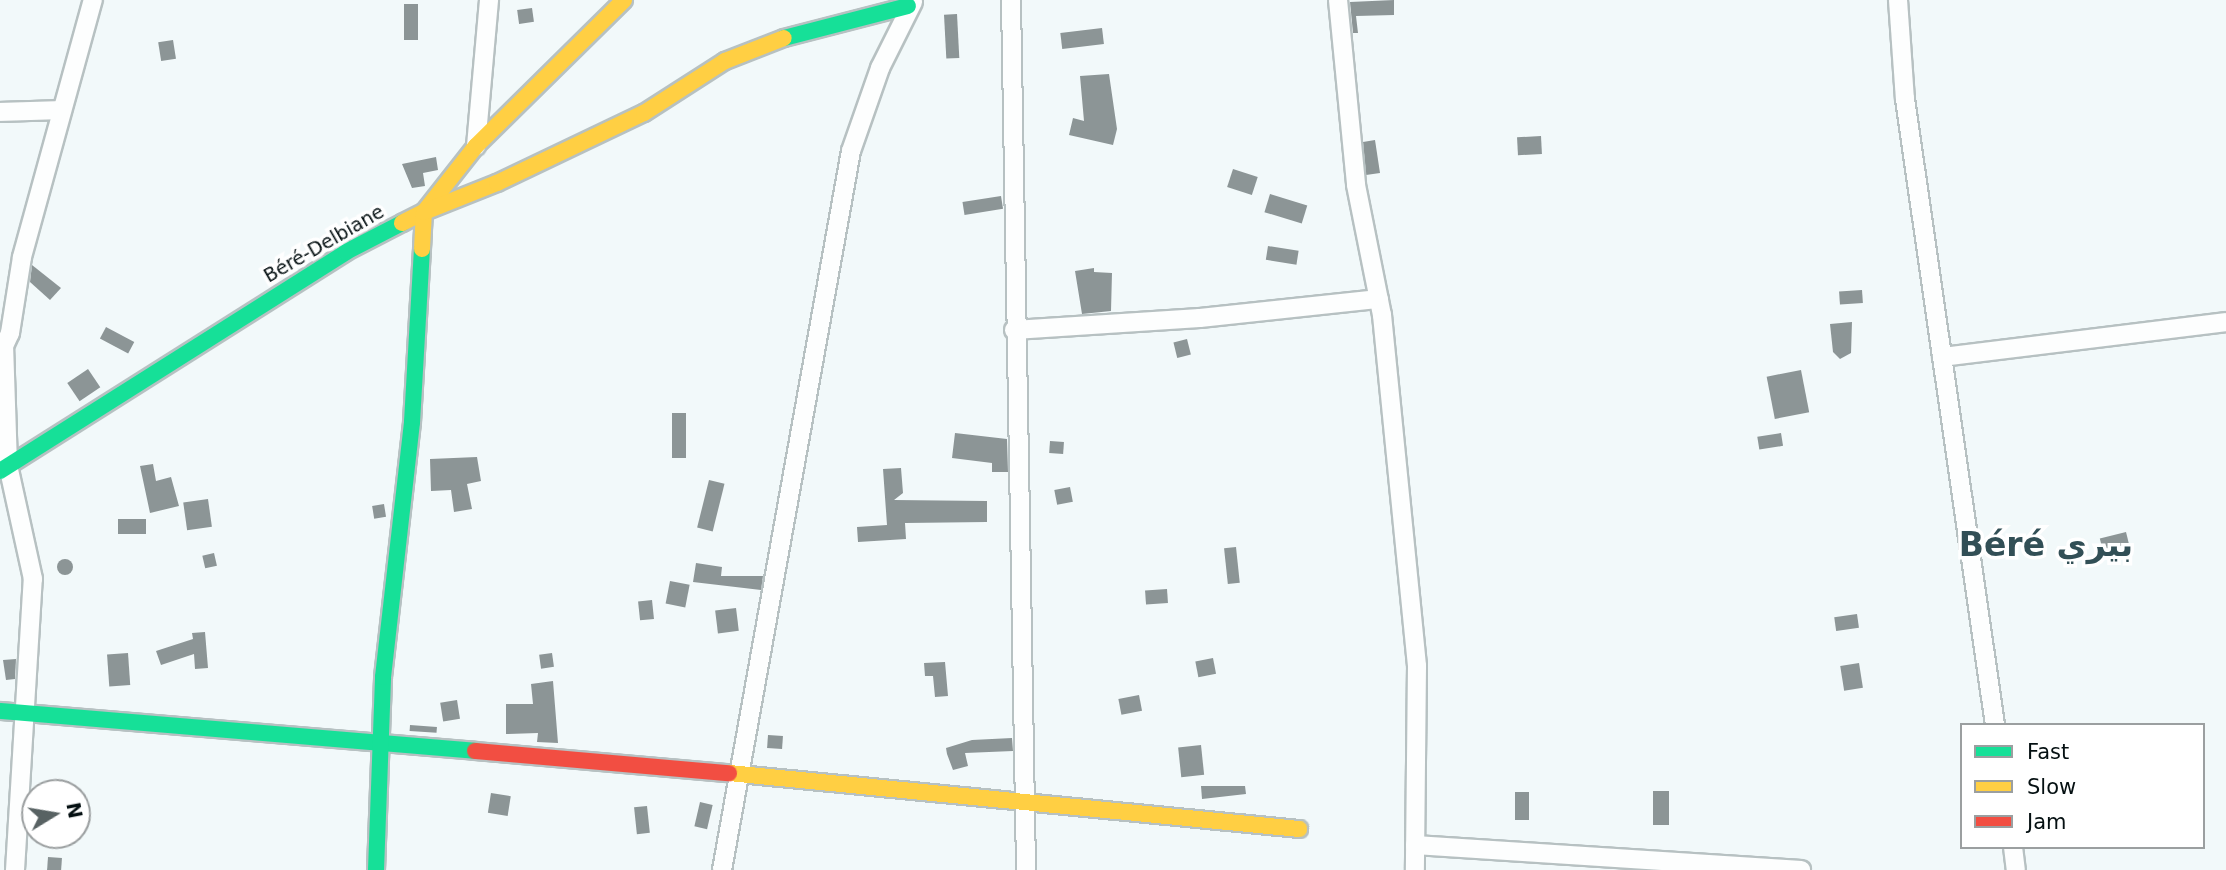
<!DOCTYPE html>
<html>
<head>
<meta charset="utf-8">
<style>
	body { margin:0 }
	#map { position:relative; width:2226px; height:870px; overflow:hidden; background:#f2f9fa; font-family:"DejaVu Sans","Noto Sans Arabic",sans-serif }
	div>[style] { position:absolute }
	.building>* { inset:0; background:#8c9596; transform-origin:0 0 }
	.round { border-radius:50% }
	.roads { filter:drop-shadow(2px 0 #b7c1c2) drop-shadow(-2px 0 #b7c1c2) drop-shadow(0 2px #b7c1c2) drop-shadow(0 -2px #b7c1c2) }
	.street>* { height:18px; margin:-9px; padding:0 9px; transform-origin:9px; border-radius:9px; background:#fdfefe }
	.fast>* { height:16px; margin:-8px; padding:0 8px; transform-origin:8px; border-radius:8px; background:#16e098 }
	.slow>* { height:16px; margin:-8px; padding:0 8px; transform-origin:8px; border-radius:8px; background:#ffcf43 }
	.jam>* { height:16px; margin:-8px; padding:0 8px; transform-origin:8px; border-radius:8px; background:#f24e42 }
	span { translate:-50% -50%; white-space:nowrap; text-align:center; line-height:1.15; -webkit-text-stroke:7px #fff; paint-order:stroke }
	.street-label { font-size:19px; color:#051012 }
	.town-label { font-size:33px; color:#324f56; font-weight:700 }
	.legend { position:absolute; left:1960px; top:723px; width:245px; height:126px; box-sizing:border-box; background:#fff; border:2px solid #9b9fa0; margin:0; padding:9px 12px; list-style:none; font-size:21px; color:#051012 }
	.legend li { display:flex; align-items:center; gap:14px; height:35px }
	.legend b { width:35px; border:2px solid #9b9fa0 }
	.north { position:absolute; left:21px; top:779px; width:70px; height:70px; box-sizing:border-box; background:#fff; border:2px solid #9b9fa0; border-radius:50%; rotate:79deg; font-size:19px; font-weight:700; line-height:28px; text-align:center; color:#051012 }
	.north::after { content:''; display:block; margin:auto; width:24px; height:32px; background:#586263; clip-path:polygon(50% 0,100% 100%,50% 72%,0 100%) }
</style>
</head>
<body>
<div id="map">
	<div class="building">
		<i style="clip-path:polygon(1394px 0,1394px 15px,1356px 16px,1358px 33px,1353px 33px,1350px 2px)"></i>
		<i style="left:404px;top:4px;width:14px;height:36px"></i>
		<i style="left:532px;top:8px;width:14px;height:15px;rotate:82deg"></i>
		<i style="left:957px;top:14px;width:44px;height:13px;rotate:87deg"></i>
		<i style="left:1102px;top:28px;width:16px;height:42px;rotate:83deg"></i>
		<i style="left:173px;top:40px;width:19px;height:15px;rotate:81deg"></i>
		<i style="clip-path:polygon(1109px 74px,1117px 129px,1113px 145px,1069px 135px,1073px 118px,1084px 121px,1080px 76px)"></i>
		<i style="left:1541px;top:136px;width:18px;height:24px;rotate:87deg"></i>
		<i style="clip-path:polygon(1375px 140px,1380px 173px,1366px 175px,1363px 142px)"></i>
		<i style="clip-path:polygon(436px 157px,438px 170px,423px 173px,425px 186px,412px 188px,402px 164px)"></i>
		<i style="left:1233px;top:169px;width:26px;height:19px;rotate:18deg"></i>
		<i style="left:1270px;top:194px;width:39px;height:19px;rotate:17deg"></i>
		<i style="left:1001px;top:196px;width:13px;height:39px;rotate:81deg"></i>
		<i style="left:1268px;top:246px;width:31px;height:14px;rotate:9deg"></i>
		<i style="clip-path:polygon(32px 265px,61px 288px,50px 300px,30px 282px)"></i>
		<i style="clip-path:polygon(1094px 268px,1094px 272px,1112px 273px,1111px 311px,1082px 314px,1075px 271px)"></i>
		<i style="left:1862px;top:290px;width:13px;height:23px;rotate:86deg"></i>
		<i style="clip-path:polygon(1852px 322px,1851px 353px,1840px 359px,1833px 352px,1830px 324px)"></i>
		<i style="left:106px;top:327px;width:32px;height:13px;rotate:28deg"></i>
		<i style="left:1187px;top:339px;width:16px;height:14px;rotate:76deg"></i>
		<i style="left:88px;top:369px;width:22px;height:25px;rotate:56deg"></i>
		<i style="left:1801px;top:370px;width:43px;height:35px;rotate:79deg"></i>
		<i style="left:672px;top:413px;width:14px;height:45px"></i>
		<i style="clip-path:polygon(955px 433px,1007px 439px,1008px 472px,992px 472px,992px 463px,952px 458px)"></i>
		<i style="left:1781px;top:433px;width:13px;height:24px;rotate:81deg"></i>
		<i style="left:1050px;top:441px;width:14px;height:12px;rotate:4deg"></i>
		<i style="clip-path:polygon(477px 457px,481px 481px,467px 484px,472px 509px,454px 512px,451px 490px,431px 491px,430px 459px)"></i>
		<i style="clip-path:polygon(153px 464px,156px 481px,171px 477px,179px 506px,150px 513px,140px 466px)"></i>
		<i style="clip-path:polygon(901px 468px,903px 493px,894px 500px,987px 501px,987px 522px,905px 523px,906px 539px,858px 542px,857px 527px,887px 525px,883px 469px)"></i>
		<i style="left:709px;top:480px;width:16px;height:49px;rotate:14deg"></i>
		<i style="left:1070px;top:487px;width:15px;height:16px;rotate:79deg"></i>
		<i style="left:208px;top:499px;width:28px;height:25px;rotate:82deg"></i>
		<i style="left:384px;top:504px;width:13px;height:12px;rotate:81deg"></i>
		<i style="left:146px;top:519px;width:15px;height:28px;rotate:90deg"></i>
		<i style="left:2126px;top:532px;width:12px;height:27px;rotate:76deg"></i>
		<i style="left:1236px;top:547px;width:36px;height:12px;rotate:84deg"></i>
		<i style="left:214px;top:553px;width:13px;height:12px;rotate:77deg"></i>
		<i class="round" style="left:57px;top:559px;width:16px;height:16px"></i>
		<i style="clip-path:polygon(696px 563px,722px 567px,721px 576px,763px 576px,761px 590px,693px 582px)"></i>
		<i style="left:670px;top:581px;width:20px;height:23px;rotate:11deg"></i>
		<i style="left:1167px;top:589px;width:14px;height:22px;rotate:86deg"></i>
		<i style="left:652px;top:600px;width:19px;height:14px;rotate:84deg"></i>
		<i style="left:736px;top:608px;width:23px;height:21px;rotate:83deg"></i>
		<i style="left:1857px;top:614px;width:14px;height:23px;rotate:82deg"></i>
		<i style="clip-path:polygon(205px 632px,208px 668px,195px 669px,194px 654px,161px 665px,156px 651px,193px 639px,192px 633px)"></i>
		<i style="left:128px;top:653px;width:32px;height:21px;rotate:86deg"></i>
		<i style="left:552px;top:653px;width:14px;height:13px;rotate:82deg"></i>
		<i style="left:1213px;top:658px;width:16px;height:18px;rotate:79deg"></i>
		<i style="clip-path:polygon(16px 659px,15px 679px,6px 680px,3px 660px)"></i>
		<i style="clip-path:polygon(945px 662px,948px 696px,935px 697px,933px 676px,925px 676px,924px 663px)"></i>
		<i style="left:1859px;top:663px;width:25px;height:19px;rotate:81deg"></i>
		<i style="clip-path:polygon(553px 681px,558px 743px,537px 742px,538px 733px,506px 734px,506px 704px,533px 704px,531px 684px)"></i>
		<i style="left:1139px;top:695px;width:16px;height:21px;rotate:79deg"></i>
		<i style="left:457px;top:700px;width:19px;height:17px;rotate:81deg"></i>
		<i style="left:410px;top:725px;width:27px;height:6px;rotate:4deg"></i>
		<i style="left:768px;top:735px;width:15px;height:13px;rotate:4deg"></i>
		<i style="clip-path:polygon(1012px 738px,1013px 751px,965px 753px,968px 766px,953px 770px,947px 754px,946px 748px,972px 740px)"></i>
		<i style="left:1201px;top:745px;width:30px;height:23px;rotate:84deg"></i>
		<i style="clip-path:polygon(1201px 786px,1245px 786px,1246px 794px,1202px 799px)"></i>
		<i style="left:1653px;top:791px;width:16px;height:34px"></i>
		<i style="left:1515px;top:792px;width:14px;height:28px"></i>
		<i style="left:491px;top:793px;width:20px;height:20px;rotate:9deg"></i>
		<i style="left:700px;top:802px;width:13px;height:25px;rotate:13deg"></i>
		<i style="left:647px;top:806px;width:27px;height:13px;rotate:84deg"></i>
		<i style="left:48px;top:857px;width:14px;height:13px;rotate:4deg"></i>
	</div>
	<div class="roads">
		<div class="street">
			<i style="left:1011px;top:0;width:870px;rotate:89.01deg"></i>
			<i style="left:1338px;top:0;width:186px;rotate:84.4deg"></i>
			<i style="left:1356px;top:185px;width:133px;rotate:78.7deg"></i>
			<i style="left:1382px;top:315px;width:353px;rotate:84.3deg"></i>
			<i style="left:1417px;top:666px;width:204px;rotate:90.6deg"></i>
			<i style="left:1898px;top:0;width:99px;rotate:86deg"></i>
			<i style="left:1905px;top:99px;width:632px;rotate:81.82deg"></i>
			<i style="left:0;top:112px;width:62px;rotate:-1.8deg"></i>
			<i style="left:476px;top:146px;width:147px;rotate:-84.9deg"></i>
			<i style="left:1014px;top:330px;width:186px;rotate:-3.7deg"></i>
			<i style="left:1200px;top:318px;width:180px;rotate:-6.1deg"></i>
			<i style="left:1942px;top:357px;width:286px;rotate:-7deg"></i>
			<i style="left:1415px;top:845px;width:387px;rotate:3.7deg"></i>
			<i style="left:2013px;top:847px;width:23px;rotate:83deg"></i>
			<i style="left:15px;top:870px;width:292px;rotate:-86.5deg"></i>
			<i style="left:33px;top:579px;width:117px;rotate:-102.4deg"></i>
			<i style="left:8px;top:465px;width:119px;rotate:-91.9deg"></i>
			<i style="left:4px;top:346px;width:14px;rotate:-65deg"></i>
			<i style="left:10px;top:333px;width:77px;rotate:-81deg"></i>
			<i style="left:22px;top:257px;width:267px;rotate:-74.6deg"></i>
			<i style="left:722px;top:870px;width:730px;rotate:-79.83deg"></i>
			<i style="left:851px;top:151px;width:88px;rotate:-70.7deg"></i>
			<i style="left:880px;top:68px;width:74px;rotate:-63.4deg"></i>
		</div>
		<div class="fast">
			<i style="left:784px;top:38px;width:128px;rotate:-14.5deg"></i>
			<i style="left:0;top:471px;width:409px;rotate:-32.3deg"></i>
			<i style="left:346px;top:252px;width:63px;rotate:-27.4deg"></i>
			<i style="left:0;top:711px;width:477px;rotate:4.8deg"></i>
			<i style="left:376px;top:870px;width:193px;rotate:-87.9deg"></i>
			<i style="left:383px;top:677px;width:257px;rotate:-83.5deg"></i>
			<i style="left:412px;top:422px;width:173px;rotate:-86.7deg"></i>
		</div>
		<div class="slow">
			<i style="left:402px;top:223px;width:25px;rotate:-27deg"></i>
			<i style="left:424px;top:212px;width:84px;rotate:-51.8deg"></i>
			<i style="left:476px;top:146px;width:208px;rotate:-44.6deg"></i>
			<i style="left:422px;top:249px;width:37px;rotate:-87deg"></i>
			<i style="left:424px;top:212px;width:79px;rotate:-21.7deg"></i>
			<i style="left:497px;top:183px;width:163px;rotate:-25.5deg"></i>
			<i style="left:644px;top:113px;width:96px;rotate:-32.7deg"></i>
			<i style="left:725px;top:61px;width:63px;rotate:-21.3deg"></i>
			<i style="left:729px;top:773px;width:573px;rotate:5.61deg"></i>
		</div>
		<div class="jam">
			<i style="left:475px;top:751px;width:255px;rotate:5deg"></i>
		</div>
	</div>
	<div class="street-label">
		<span style="left:324px;top:244px;rotate:-30deg">Béré-Delbiane</span>
	</div>
	<div class="town-label">
		<span style="left:2046px;top:545px">Béré بيري</span>
	</div>
	<ul class="legend">
	<li><b style="height:9px;background:#16e098"></b>Fast</li>
	<li><b style="height:9px;background:#ffcf43"></b>Slow</li>
	<li><b style="height:9px;background:#f24e42"></b>Jam</li>
	</ul>
	<div class="north">N</div>
</div>
</body>
</html>
